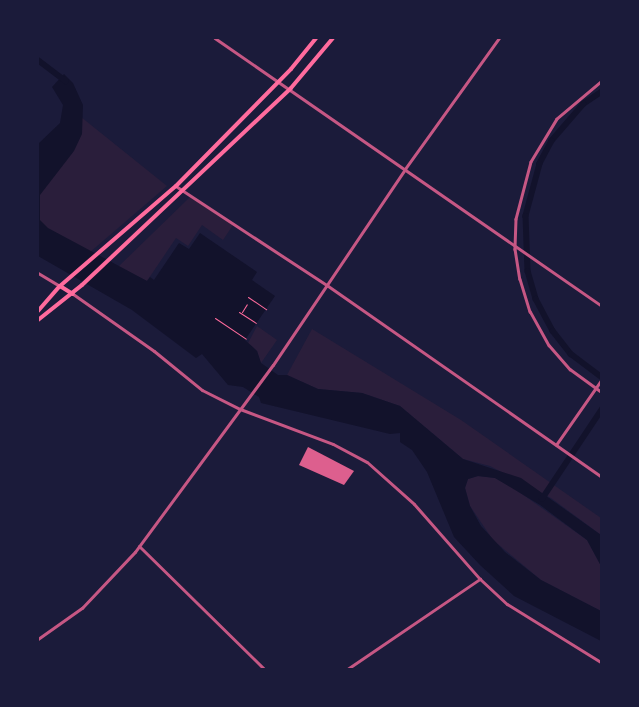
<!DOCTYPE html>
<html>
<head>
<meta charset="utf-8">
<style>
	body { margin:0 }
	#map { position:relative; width:639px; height:707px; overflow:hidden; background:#1b1b3a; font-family:"IBM Plex Serif",serif }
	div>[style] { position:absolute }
	.green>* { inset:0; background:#2a1e3b }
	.water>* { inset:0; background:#12122b }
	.canal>* { height:5.5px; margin:-2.75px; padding:0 2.75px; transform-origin:2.75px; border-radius:2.75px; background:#12122b }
	.building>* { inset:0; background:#dd5f8e }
	.path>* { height:1px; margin:-0.5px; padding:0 0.5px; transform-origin:0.5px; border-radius:0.5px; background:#ff6b9d }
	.minor>* { height:2.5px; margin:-1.25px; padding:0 1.25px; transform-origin:1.25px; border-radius:1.25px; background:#c65784 }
	.tertiary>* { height:3px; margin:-1.5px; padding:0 1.5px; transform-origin:1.5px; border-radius:1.5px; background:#c65784 }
	.secondary>* { height:4px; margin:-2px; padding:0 2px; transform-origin:2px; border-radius:2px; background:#ff6b9d }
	span { translate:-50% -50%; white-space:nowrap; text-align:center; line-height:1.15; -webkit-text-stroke:5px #1b1b3a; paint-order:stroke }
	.frame { position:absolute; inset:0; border:39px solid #1b1b3a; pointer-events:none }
</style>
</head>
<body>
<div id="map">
	<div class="green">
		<i style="clip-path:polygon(81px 117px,167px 186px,82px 259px,38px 232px,38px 186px)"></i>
		<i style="clip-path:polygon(190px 197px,233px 225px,223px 240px,202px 225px,188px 246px,176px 238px,147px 281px,118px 267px)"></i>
		<i style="clip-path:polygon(257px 326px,277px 340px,261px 363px,257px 351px,248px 343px)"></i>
		<i style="clip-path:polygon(312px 329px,461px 420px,601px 518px,601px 535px,551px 498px,490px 466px,463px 459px,400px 406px,362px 393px,318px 389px,287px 375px)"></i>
		<i style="clip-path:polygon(478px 476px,495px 478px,515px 489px,587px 540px,601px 566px,601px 611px,541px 580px,493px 540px,470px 506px,465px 488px,468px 479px)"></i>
	</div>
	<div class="water">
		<i style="clip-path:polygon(64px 74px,73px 83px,83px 105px,82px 134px,74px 151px,40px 195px,40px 220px,48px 228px,147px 281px,150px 277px,154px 280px,179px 243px,189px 249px,200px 233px,257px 272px,252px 280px,275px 296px,245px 340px,257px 351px,261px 363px,278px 375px,287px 375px,318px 389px,362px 393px,400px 406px,463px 459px,521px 478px,601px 535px,601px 566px,587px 540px,540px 505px,495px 478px,478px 476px,468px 479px,465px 488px,470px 506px,481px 526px,505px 552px,541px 580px,601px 611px,601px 641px,514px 596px,480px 565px,454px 537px,427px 472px,412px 450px,400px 442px,400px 433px,390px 434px,261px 403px,259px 397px,243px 387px,228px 385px,202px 354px,196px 358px,132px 310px,38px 256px,38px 144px,60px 123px,63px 105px,52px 87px)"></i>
	</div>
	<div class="canal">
		<i style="left:38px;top:60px;width:35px;rotate:37deg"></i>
		<i style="left:602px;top:92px;width:22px;rotate:146deg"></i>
		<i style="left:584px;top:104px;width:49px;rotate:130.9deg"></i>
		<i style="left:552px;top:141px;width:26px;rotate:118deg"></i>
		<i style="left:540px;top:164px;width:54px;rotate:105.1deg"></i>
		<i style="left:526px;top:216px;width:55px;rotate:87.9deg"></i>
		<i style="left:528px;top:271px;width:29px;rotate:74deg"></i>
		<i style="left:536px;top:299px;width:36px;rotate:62deg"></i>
		<i style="left:553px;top:331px;width:29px;rotate:52deg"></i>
		<i style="left:571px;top:354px;width:39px;rotate:37deg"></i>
		<i style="left:542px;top:499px;width:108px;rotate:-56.3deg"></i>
	</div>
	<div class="building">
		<i style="clip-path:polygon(308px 447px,354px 471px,344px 485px,299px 465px)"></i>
	</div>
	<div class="path">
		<i style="left:248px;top:297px;width:22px;rotate:34deg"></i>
		<i style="left:239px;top:312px;width:20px;rotate:33deg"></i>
		<i style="left:242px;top:312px;width:9px;rotate:-58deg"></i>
		<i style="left:215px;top:318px;width:37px;rotate:34deg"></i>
	</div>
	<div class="minor">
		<i style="left:215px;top:38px;width:471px;rotate:34.7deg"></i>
		<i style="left:602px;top:81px;width:59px;rotate:139.8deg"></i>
		<i style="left:557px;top:119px;width:50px;rotate:121.2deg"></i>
		<i style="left:531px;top:162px;width:59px;rotate:104.7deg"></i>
		<i style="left:516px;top:219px;width:30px;rotate:92deg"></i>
		<i style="left:515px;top:249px;width:30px;rotate:81deg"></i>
		<i style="left:520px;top:279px;width:34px;rotate:73deg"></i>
		<i style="left:530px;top:311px;width:39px;rotate:61deg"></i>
		<i style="left:549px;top:345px;width:32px;rotate:49deg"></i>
		<i style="left:570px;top:369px;width:39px;rotate:36deg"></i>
		<i style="left:176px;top:186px;width:181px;rotate:33.3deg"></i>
		<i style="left:327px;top:285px;width:335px;rotate:34.9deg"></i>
		<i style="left:556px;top:445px;width:80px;rotate:-55.1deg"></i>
		<i style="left:38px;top:639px;width:54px;rotate:-35.2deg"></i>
		<i style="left:82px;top:608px;width:77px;rotate:-46.6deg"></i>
		<i style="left:135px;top:552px;width:232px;rotate:-53.6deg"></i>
		<i style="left:273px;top:365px;width:236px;rotate:-56deg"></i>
		<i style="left:405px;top:169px;width:161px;rotate:-54.3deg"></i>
		<i style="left:346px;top:670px;width:162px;rotate:-34.2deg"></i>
	</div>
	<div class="tertiary">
		<i style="left:38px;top:273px;width:26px;rotate:31deg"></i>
		<i style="left:73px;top:294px;width:99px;rotate:35.1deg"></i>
		<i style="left:154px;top:351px;width:62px;rotate:39.1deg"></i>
		<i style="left:202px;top:390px;width:42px;rotate:26.6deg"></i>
		<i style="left:240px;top:409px;width:99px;rotate:20.6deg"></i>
		<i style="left:333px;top:444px;width:38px;rotate:28deg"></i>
		<i style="left:367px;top:462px;width:63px;rotate:41.8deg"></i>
		<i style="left:414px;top:504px;width:100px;rotate:48.7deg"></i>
		<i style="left:480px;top:579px;width:37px;rotate:43deg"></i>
		<i style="left:507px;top:604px;width:112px;rotate:31.8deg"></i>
		<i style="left:139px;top:546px;width:177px;rotate:44.5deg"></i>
	</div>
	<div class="secondary">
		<i style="left:60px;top:286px;width:15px;rotate:32deg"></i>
		<i style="left:38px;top:311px;width:33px;rotate:-49deg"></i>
		<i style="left:60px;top:286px;width:153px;rotate:-40.8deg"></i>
		<i style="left:176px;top:186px;width:164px;rotate:-45.5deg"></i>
		<i style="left:291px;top:69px;width:40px;rotate:-51deg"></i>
		<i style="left:38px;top:320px;width:56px;rotate:-38.5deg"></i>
		<i style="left:82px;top:285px;width:287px;rotate:-43.3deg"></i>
		<i style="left:291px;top:88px;width:65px;rotate:-50deg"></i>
	</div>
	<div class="frame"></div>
</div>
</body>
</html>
